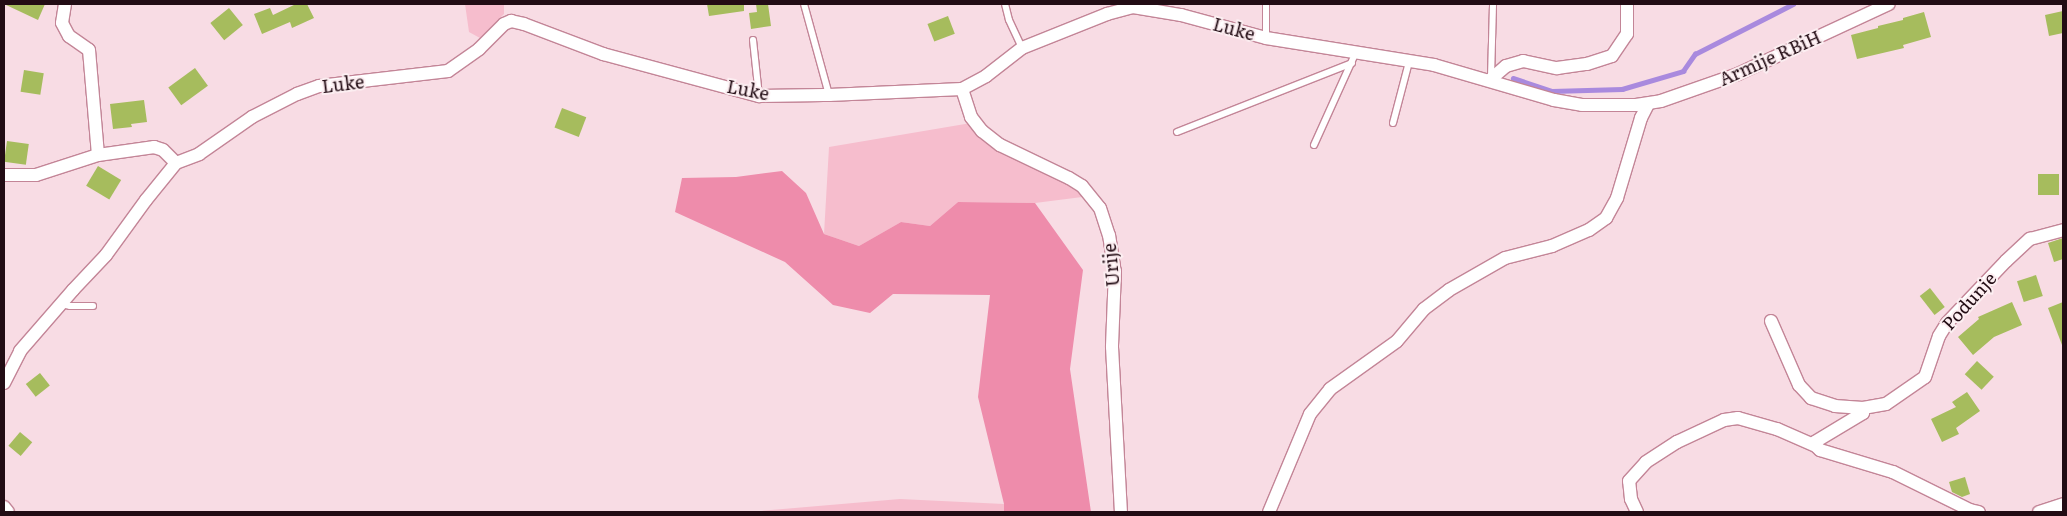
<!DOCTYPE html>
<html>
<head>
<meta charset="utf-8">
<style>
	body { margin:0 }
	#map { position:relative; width:2067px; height:516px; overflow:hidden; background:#f8dce4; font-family:Literata,serif }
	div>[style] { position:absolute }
	.green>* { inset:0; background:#f6bdcd }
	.forest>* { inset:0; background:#ee8cab }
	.stream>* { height:4.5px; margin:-2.25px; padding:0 2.25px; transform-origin:2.25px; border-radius:2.25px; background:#a98ade }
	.building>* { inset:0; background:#a6bc5d; transform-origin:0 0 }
	.roads { filter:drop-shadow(1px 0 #c38597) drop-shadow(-1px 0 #c38597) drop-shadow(0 1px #c38597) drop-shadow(0 -1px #c38597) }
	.lane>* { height:6px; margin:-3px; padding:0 3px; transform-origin:3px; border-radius:3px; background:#fff }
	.street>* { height:12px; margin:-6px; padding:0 6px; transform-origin:6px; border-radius:6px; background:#fff }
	span { translate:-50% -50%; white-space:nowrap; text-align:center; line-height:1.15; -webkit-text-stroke:4px #fceef1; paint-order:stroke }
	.street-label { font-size:18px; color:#220c14 }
	.frame { position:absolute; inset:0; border:5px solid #220c14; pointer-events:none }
</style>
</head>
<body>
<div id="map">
	<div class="green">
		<i style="clip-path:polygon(465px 4px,504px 4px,504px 14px,480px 38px,469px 32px)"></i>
		<i style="clip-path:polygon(971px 123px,1090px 196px,1035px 203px,958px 202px,930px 226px,901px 222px,859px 246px,824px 234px,829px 147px)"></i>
		<i style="clip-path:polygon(900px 499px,1004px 504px,1004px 512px,748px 512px)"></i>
	</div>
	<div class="forest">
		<i style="clip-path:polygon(782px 171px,806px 193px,824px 234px,859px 246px,901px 222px,930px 226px,958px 202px,1035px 203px,1083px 270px,1070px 369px,1091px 512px,1004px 512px,1004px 504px,978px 397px,990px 295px,893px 294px,870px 313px,833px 305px,785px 262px,675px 212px,682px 178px,736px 177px)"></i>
	</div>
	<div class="stream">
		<i style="left:1513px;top:78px;width:41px;rotate:18.4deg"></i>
		<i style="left:1552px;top:91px;width:70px;rotate:-1.6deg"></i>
		<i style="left:1622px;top:89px;width:64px;rotate:-16.4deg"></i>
		<i style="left:1683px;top:71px;width:21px;rotate:-55deg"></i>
		<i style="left:1695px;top:54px;width:110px;rotate:-27deg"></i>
	</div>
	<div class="building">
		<i style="clip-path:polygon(4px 4px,45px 4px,38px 20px)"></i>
		<i style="clip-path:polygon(296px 4px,307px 4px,314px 18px,292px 28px,290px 22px,262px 34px,254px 14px,270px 8px,273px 15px)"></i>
		<i style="clip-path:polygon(707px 4px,744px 4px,744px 11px,709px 16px)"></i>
		<i style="clip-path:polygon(756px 4px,768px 4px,771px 26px,751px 29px,749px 13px,757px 12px)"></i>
		<i style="left:229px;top:8px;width:22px;height:24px;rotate:51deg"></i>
		<i style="clip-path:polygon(2063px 11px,2063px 33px,2049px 36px,2045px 15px)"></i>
		<i style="clip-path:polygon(1924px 12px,1931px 37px,1903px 45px,1904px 48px,1857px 59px,1851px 35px,1878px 28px,1878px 26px,1903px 20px,1903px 18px)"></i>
		<i style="left:948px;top:16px;width:19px;height:22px;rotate:69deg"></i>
		<i style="left:195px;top:68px;width:22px;height:33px;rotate:54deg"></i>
		<i style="left:24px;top:70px;width:20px;height:22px;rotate:9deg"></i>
		<i style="clip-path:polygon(144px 100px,147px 122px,131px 124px,132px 127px,113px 129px,110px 104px)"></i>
		<i style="left:562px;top:108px;width:26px;height:21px;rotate:21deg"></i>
		<i style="left:7px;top:141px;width:22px;height:21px;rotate:8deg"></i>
		<i style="left:98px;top:166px;width:27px;height:23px;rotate:31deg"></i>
		<i style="left:2038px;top:174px;width:21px;height:21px"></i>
		<i style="clip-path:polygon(2063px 238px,2063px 259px,2054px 262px,2048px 243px)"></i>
		<i style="left:2036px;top:275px;width:22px;height:20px;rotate:72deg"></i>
		<i style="left:1930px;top:288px;width:24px;height:13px;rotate:52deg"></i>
		<i style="clip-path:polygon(2012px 302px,2022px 325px,1994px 337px,1973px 355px,1958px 337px,1979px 319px,1978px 317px)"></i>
		<i style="clip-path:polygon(2063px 302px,2063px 345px,2062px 345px,2048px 308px)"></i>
		<i style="left:1977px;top:361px;width:23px;height:18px;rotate:43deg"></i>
		<i style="left:40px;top:373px;width:16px;height:18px;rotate:52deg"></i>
		<i style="clip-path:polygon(1967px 392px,1980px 411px,1956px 428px,1959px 434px,1942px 442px,1931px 419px,1956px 407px,1952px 402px)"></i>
		<i style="left:20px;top:432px;width:16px;height:18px;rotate:40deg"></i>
		<i style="clip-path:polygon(1965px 477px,1970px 494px,1962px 497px,1952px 492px,1949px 482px)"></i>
	</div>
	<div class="roads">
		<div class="lane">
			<i style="left:804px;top:4px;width:94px;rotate:74.6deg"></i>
			<i style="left:1005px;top:4px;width:16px;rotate:76deg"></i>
			<i style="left:1009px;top:20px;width:31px;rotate:65deg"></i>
			<i style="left:1266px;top:38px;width:34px;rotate:-90deg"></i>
			<i style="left:753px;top:40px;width:56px;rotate:83.9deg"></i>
			<i style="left:1491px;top:77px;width:73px;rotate:-88.4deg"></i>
			<i style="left:1393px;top:123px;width:63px;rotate:-75.3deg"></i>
			<i style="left:1177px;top:132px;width:188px;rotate:-21.5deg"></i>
			<i style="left:1314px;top:145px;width:102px;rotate:-65.7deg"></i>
			<i style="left:60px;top:304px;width:10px;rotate:11deg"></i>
			<i style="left:70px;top:306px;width:23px"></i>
		</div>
		<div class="street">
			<i style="left:65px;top:4px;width:19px;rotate:99deg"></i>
			<i style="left:62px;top:23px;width:15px;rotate:62deg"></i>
			<i style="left:69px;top:36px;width:24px;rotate:35deg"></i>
			<i style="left:89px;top:50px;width:105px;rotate:85.1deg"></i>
			<i style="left:1491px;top:79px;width:20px;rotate:-41deg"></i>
			<i style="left:1506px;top:66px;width:18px;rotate:-16deg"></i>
			<i style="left:1523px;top:61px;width:35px;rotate:12deg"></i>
			<i style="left:1557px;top:68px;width:30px;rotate:-8deg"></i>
			<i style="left:1587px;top:64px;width:26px;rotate:-18deg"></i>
			<i style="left:1612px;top:56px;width:27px;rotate:-56deg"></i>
			<i style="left:1627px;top:34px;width:30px;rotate:-90deg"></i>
			<i style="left:962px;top:89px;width:29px;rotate:72deg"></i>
			<i style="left:971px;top:117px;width:18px;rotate:52deg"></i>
			<i style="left:982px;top:131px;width:23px;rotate:38deg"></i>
			<i style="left:1000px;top:145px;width:76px;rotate:25.6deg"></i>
			<i style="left:1069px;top:178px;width:15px;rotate:32deg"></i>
			<i style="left:1082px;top:186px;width:28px;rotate:51deg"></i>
			<i style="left:1100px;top:208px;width:28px;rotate:72deg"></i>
			<i style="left:1109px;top:235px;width:36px;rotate:81deg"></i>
			<i style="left:1115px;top:271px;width:76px;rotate:92.3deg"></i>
			<i style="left:1112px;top:347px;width:165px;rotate:86.9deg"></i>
			<i style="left:4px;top:175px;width:32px"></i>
			<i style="left:36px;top:175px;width:65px;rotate:-17.9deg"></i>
			<i style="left:98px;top:155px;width:57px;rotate:-8.1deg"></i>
			<i style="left:154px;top:147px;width:9px;rotate:18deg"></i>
			<i style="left:163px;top:150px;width:18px;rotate:45deg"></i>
			<i style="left:1771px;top:321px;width:70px;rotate:66.4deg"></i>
			<i style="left:1799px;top:385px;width:18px;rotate:47deg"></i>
			<i style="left:1811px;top:398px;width:25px;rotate:18deg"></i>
			<i style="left:1835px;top:406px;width:28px;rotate:4deg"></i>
			<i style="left:1863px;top:408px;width:23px;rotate:-10deg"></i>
			<i style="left:1886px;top:404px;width:47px;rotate:-34.7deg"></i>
			<i style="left:1925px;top:377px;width:43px;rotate:-71.1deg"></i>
			<i style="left:1939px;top:336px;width:15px;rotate:-58deg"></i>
			<i style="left:1947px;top:323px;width:86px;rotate:-46.4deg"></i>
			<i style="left:2006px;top:261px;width:33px;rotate:-43deg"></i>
			<i style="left:2030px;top:239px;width:34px;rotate:-15deg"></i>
			<i style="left:4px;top:383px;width:36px;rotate:-63deg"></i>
			<i style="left:20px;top:351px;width:81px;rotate:-49deg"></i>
			<i style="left:73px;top:290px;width:48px;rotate:-46.7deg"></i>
			<i style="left:106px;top:255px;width:68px;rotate:-54deg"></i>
			<i style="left:146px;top:200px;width:48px;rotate:-51deg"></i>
			<i style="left:176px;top:163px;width:25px;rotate:-21deg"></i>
			<i style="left:199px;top:154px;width:65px;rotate:-34.9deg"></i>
			<i style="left:252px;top:117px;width:51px;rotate:-27.1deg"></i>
			<i style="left:297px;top:94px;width:23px;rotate:-20deg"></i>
			<i style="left:319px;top:86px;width:130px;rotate:-6.6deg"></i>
			<i style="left:448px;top:71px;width:38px;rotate:-35deg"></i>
			<i style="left:479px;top:49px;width:35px;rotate:-45deg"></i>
			<i style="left:504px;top:24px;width:8px;rotate:-23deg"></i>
			<i style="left:511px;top:21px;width:13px;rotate:13deg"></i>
			<i style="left:524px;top:24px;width:85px;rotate:20.8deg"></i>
			<i style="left:603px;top:54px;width:162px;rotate:15.1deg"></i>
			<i style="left:759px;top:96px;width:70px;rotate:-0.8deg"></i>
			<i style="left:829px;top:95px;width:133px;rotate:-2.6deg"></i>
			<i style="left:962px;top:89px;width:27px;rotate:-28deg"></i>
			<i style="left:986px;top:76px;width:46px;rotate:-37.9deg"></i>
			<i style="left:1022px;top:48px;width:92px;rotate:-21.8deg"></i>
			<i style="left:1107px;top:14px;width:27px;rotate:-15deg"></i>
			<i style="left:1133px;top:7px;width:49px;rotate:9.5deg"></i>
			<i style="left:1181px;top:15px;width:88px;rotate:15.1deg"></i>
			<i style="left:1266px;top:38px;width:170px;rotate:9.1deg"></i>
			<i style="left:1434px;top:65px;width:125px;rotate:16.3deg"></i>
			<i style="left:1554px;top:100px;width:28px;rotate:10deg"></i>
			<i style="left:1582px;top:105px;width:54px"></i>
			<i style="left:1636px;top:105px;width:25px;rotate:-9deg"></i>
			<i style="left:1661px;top:101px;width:82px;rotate:-19.3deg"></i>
			<i style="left:1738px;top:74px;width:166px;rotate:-24.9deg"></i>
			<i style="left:1863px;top:408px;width:5px;rotate:90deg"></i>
			<i style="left:1863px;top:413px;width:56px;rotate:148.9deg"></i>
			<i style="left:1815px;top:442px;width:4px;rotate:76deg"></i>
			<i style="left:1816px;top:446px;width:6px;rotate:45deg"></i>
			<i style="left:1820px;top:450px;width:76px;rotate:16.8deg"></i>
			<i style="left:1893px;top:472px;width:86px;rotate:26.3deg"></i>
			<i style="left:1970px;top:510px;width:9px;rotate:13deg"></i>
			<i style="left:4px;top:507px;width:6px;rotate:51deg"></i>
			<i style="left:1269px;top:512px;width:106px;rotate:-67.3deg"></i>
			<i style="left:1310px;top:414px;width:32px;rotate:-51deg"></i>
			<i style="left:1330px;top:389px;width:82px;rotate:-35.6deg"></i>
			<i style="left:1397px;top:341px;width:42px;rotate:-49.8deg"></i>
			<i style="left:1424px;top:309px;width:31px;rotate:-37deg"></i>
			<i style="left:1449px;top:290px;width:64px;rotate:-29.7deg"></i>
			<i style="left:1505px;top:258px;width:49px;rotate:-14.3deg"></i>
			<i style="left:1552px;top:246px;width:40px;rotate:-23.4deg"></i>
			<i style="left:1589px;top:230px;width:21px;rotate:-35deg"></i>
			<i style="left:1606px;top:218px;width:23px;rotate:-61deg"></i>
			<i style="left:1617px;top:198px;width:84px;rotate:-73.3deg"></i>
			<i style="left:1641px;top:118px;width:16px;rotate:-63deg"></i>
			<i style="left:1637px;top:512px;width:14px;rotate:-115deg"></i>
			<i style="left:1631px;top:499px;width:18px;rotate:-96deg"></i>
			<i style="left:1629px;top:481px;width:25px;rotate:-48deg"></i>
			<i style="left:1646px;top:462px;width:37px;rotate:-33deg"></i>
			<i style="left:1677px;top:442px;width:52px;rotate:-25.1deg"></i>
			<i style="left:1724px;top:420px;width:14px;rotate:-8deg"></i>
			<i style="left:1738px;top:418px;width:41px;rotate:15.8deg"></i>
			<i style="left:1777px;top:429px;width:43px;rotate:23.6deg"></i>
			<i style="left:2039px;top:512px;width:25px;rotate:-18deg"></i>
		</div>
	</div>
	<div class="street-label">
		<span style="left:1234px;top:29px;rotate:15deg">Luke</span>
		<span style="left:1770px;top:58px;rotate:-24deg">Armije RBiH</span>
		<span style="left:343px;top:84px;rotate:-7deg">Luke</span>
		<span style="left:748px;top:90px;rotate:11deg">Luke</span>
		<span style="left:1111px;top:265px;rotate:-95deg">Urije</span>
		<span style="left:1969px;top:301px;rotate:-48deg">Podunje</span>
	</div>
	<div class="frame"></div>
</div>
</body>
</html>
